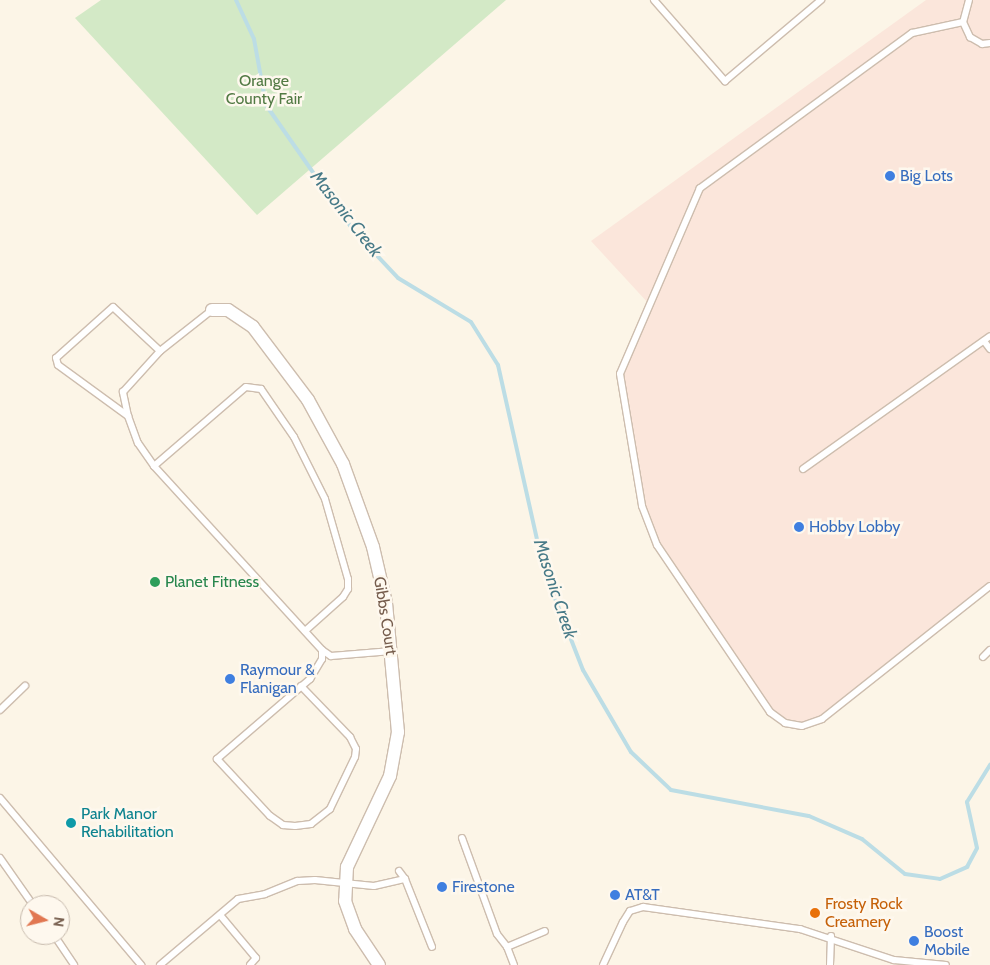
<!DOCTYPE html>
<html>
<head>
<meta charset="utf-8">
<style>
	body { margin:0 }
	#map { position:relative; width:990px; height:965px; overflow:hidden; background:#fcf5e7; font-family:Cabin,sans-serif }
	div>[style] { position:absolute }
	.commercial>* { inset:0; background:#fbe6db }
	.green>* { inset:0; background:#d3e9c6 }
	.stream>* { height:4px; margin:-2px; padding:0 2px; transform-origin:2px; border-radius:2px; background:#bcdde5 }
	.roads { filter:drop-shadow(1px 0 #cdbdae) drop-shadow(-1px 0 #cdbdae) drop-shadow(0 1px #cdbdae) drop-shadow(0 -1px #cdbdae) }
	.service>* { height:6px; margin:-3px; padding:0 3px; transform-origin:3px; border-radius:3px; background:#fff }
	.minor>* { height:12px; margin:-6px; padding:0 6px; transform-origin:6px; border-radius:6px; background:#fff }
	.dots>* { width:14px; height:14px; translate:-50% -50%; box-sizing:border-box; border:2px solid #fef8ee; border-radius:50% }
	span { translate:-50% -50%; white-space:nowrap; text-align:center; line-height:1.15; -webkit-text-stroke:5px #fef8ee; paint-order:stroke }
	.park-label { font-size:16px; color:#527a44 }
	.shop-label { font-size:16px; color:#366cbe }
	.left { translate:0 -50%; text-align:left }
	.leisure-label { font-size:16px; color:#27864d }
	.street-label { font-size:16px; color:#755c4c }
	.culture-label { font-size:16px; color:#0d838f }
	.food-label { font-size:16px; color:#c56008 }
	.water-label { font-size:18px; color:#477a87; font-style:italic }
	.north { position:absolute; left:20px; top:895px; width:50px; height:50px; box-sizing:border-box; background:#fef8ee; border:1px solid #c7baad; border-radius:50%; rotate:98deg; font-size:14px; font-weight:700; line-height:20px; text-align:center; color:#755c4c }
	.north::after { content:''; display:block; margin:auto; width:18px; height:22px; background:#e17751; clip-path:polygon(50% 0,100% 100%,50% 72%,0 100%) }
</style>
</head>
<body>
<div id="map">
	<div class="commercial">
		<i style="clip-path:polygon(926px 0,990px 0,990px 586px,822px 719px,802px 726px,776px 718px,675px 575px,642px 506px,620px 374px,649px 304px,591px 241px)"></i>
	</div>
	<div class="green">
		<i style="clip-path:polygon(101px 0,506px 0,257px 215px,75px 18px)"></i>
	</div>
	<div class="stream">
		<i style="left:236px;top:0;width:43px;rotate:65.2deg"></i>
		<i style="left:254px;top:39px;width:67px;rotate:79.7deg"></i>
		<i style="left:266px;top:105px;width:154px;rotate:55.1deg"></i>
		<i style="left:354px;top:231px;width:64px;rotate:46.9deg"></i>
		<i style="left:398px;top:278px;width:85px;rotate:31.1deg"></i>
		<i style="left:471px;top:322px;width:51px;rotate:57.9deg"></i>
		<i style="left:498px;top:365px;width:210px;rotate:77.4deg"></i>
		<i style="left:544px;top:570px;width:107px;rotate:68.7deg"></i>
		<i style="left:583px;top:670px;width:95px;rotate:59.7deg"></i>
		<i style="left:631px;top:752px;width:55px;rotate:43.5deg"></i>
		<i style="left:671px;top:790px;width:140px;rotate:10.7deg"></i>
		<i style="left:809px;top:816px;width:58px;rotate:23.5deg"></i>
		<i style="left:862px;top:839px;width:55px;rotate:39.1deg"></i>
		<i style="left:905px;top:874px;width:35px;rotate:8deg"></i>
		<i style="left:940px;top:879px;width:30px;rotate:-24deg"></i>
		<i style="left:967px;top:867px;width:21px;rotate:-62deg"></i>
		<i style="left:977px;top:848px;width:47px;rotate:-102.3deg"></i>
		<i style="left:967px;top:802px;width:44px;rotate:-58.1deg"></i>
	</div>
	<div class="roads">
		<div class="service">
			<i style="left:654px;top:0;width:108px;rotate:48.8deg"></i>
			<i style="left:725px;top:81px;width:126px;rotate:-40.2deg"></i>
			<i style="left:969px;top:0;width:23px;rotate:105deg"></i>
			<i style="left:963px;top:22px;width:52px;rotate:167.8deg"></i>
			<i style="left:912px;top:33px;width:263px;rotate:143.8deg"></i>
			<i style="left:700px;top:188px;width:202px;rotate:113.3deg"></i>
			<i style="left:620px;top:374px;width:134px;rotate:80.5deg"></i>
			<i style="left:642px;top:506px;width:42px;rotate:69deg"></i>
			<i style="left:657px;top:545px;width:202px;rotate:55.9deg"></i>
			<i style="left:770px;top:712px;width:19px;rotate:36deg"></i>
			<i style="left:785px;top:723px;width:17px;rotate:10deg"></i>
			<i style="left:802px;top:726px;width:21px;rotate:-19deg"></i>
			<i style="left:822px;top:719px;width:214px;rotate:-38.4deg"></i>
			<i style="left:963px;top:22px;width:17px;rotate:65deg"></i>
			<i style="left:970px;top:37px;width:14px;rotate:30deg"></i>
			<i style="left:982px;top:44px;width:8px;rotate:-7deg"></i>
			<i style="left:212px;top:310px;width:66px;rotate:141.7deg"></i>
			<i style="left:160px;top:351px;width:64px;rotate:-136.9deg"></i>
			<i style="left:113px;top:307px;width:76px;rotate:138.2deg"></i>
			<i style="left:56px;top:358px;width:7px;rotate:74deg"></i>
			<i style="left:58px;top:365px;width:87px;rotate:36.1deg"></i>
			<i style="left:128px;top:416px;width:29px;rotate:70deg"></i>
			<i style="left:138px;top:443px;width:28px;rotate:55deg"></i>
			<i style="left:154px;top:466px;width:249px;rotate:47.6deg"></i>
			<i style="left:322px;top:650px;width:11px;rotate:34deg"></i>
			<i style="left:331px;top:656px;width:61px;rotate:-4.7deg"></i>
			<i style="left:984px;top:341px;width:10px;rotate:53deg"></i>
			<i style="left:128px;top:416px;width:25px;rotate:-102deg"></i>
			<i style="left:123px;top:392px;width:55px;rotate:-47.9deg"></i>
			<i style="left:154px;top:466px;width:121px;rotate:-40.7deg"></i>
			<i style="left:246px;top:387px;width:15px;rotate:8deg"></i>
			<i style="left:261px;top:389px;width:58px;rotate:55.5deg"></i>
			<i style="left:294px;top:437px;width:69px;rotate:63.4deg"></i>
			<i style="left:325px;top:499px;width:83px;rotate:74deg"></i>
			<i style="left:348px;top:579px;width:10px;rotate:90deg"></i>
			<i style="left:348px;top:589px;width:9px;rotate:122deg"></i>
			<i style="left:343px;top:597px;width:51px;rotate:138.2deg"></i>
			<i style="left:803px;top:469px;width:229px;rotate:-35.4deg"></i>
			<i style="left:983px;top:657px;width:10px;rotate:-45deg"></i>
			<i style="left:301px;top:686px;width:71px;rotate:46.1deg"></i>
			<i style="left:350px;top:737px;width:13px;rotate:63deg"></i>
			<i style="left:356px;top:749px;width:8px;rotate:97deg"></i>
			<i style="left:355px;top:757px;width:58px;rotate:115.7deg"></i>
			<i style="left:330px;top:809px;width:24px;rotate:142deg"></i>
			<i style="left:311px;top:824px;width:16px;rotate:173deg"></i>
			<i style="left:295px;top:826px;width:12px;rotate:-175deg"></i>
			<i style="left:283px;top:825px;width:16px;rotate:-145deg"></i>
			<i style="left:270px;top:816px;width:78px;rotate:-132.9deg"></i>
			<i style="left:217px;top:759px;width:123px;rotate:-40.7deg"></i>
			<i style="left:310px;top:679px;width:23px;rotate:-59deg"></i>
			<i style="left:322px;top:659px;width:9px;rotate:-90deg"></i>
			<i style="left:0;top:710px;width:35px;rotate:-44deg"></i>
			<i style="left:0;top:798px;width:219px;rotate:49.8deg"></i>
			<i style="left:462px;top:838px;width:102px;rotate:70deg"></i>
			<i style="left:497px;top:934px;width:16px;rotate:52deg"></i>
			<i style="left:0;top:858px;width:57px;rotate:54.9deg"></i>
			<i style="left:399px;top:871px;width:10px;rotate:53deg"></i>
			<i style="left:220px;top:915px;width:56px;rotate:50.1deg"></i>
			<i style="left:256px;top:958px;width:9px;rotate:131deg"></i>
			<i style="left:54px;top:935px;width:36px;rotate:56deg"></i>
			<i style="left:160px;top:965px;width:102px;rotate:-40.2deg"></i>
			<i style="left:238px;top:899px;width:27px;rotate:-10deg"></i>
			<i style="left:265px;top:894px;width:35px;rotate:-22deg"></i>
			<i style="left:298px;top:881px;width:17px;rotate:-3deg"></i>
			<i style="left:315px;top:880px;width:59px;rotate:5.8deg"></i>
			<i style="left:374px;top:886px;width:32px;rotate:-13deg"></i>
			<i style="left:405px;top:879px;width:73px;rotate:68.3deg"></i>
			<i style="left:514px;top:965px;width:19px;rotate:-111deg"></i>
			<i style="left:507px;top:947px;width:41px;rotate:-22.8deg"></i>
			<i style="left:603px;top:965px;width:47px;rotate:-65.1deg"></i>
			<i style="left:623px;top:922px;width:13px;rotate:-58deg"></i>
			<i style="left:630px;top:911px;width:14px;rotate:-17deg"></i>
			<i style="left:643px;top:907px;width:159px;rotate:8deg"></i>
			<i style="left:800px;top:929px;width:99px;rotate:18.3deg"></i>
			<i style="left:894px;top:960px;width:52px;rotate:5.5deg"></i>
			<i style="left:830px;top:965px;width:29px;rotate:-88deg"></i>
		</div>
		<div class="minor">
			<i style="left:212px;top:310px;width:16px"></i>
			<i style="left:228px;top:310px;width:30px;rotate:34deg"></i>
			<i style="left:253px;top:327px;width:91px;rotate:53deg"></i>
			<i style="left:308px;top:400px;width:73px;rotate:61.3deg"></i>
			<i style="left:343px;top:464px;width:88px;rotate:70.1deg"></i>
			<i style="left:373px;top:547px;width:57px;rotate:76.9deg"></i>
			<i style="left:386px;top:603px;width:130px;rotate:84.7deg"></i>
			<i style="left:398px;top:732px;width:45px;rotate:100.3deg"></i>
			<i style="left:390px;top:776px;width:101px;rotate:115.3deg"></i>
			<i style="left:347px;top:867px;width:34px;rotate:93deg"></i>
			<i style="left:345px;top:901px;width:30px;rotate:70deg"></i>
			<i style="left:355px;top:929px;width:43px;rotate:56.3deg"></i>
		</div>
	</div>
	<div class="dots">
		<i style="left:890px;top:176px;background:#3f7fe0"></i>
		<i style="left:799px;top:527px;background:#3f7fe0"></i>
		<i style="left:155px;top:582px;background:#2e9e5b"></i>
		<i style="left:230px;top:679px;background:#3f7fe0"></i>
		<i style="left:71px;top:823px;background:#0f9aa8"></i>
		<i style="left:442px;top:887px;background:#3f7fe0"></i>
		<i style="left:615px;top:895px;background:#3f7fe0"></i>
		<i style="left:815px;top:913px;background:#e8710a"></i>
		<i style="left:914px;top:941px;background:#3f7fe0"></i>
	</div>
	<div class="park-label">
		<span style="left:264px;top:90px">Orange<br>County Fair</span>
	</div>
	<div class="shop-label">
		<span class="left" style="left:900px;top:176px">Big Lots</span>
		<span class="left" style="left:809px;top:527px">Hobby Lobby</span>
		<span class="left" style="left:240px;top:679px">Raymour &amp;<br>Flanigan</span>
		<span class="left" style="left:452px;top:887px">Firestone</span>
		<span class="left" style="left:625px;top:895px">AT&amp;T</span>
		<span class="left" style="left:924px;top:941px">Boost<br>Mobile</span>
	</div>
	<div class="leisure-label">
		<span class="left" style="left:165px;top:582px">Planet Fitness</span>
	</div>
	<div class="street-label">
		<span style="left:385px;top:616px;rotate:81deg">Gibbs Court</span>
	</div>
	<div class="culture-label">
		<span class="left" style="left:81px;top:823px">Park Manor<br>Rehabilitation</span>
	</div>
	<div class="food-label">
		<span class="left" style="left:825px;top:913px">Frosty Rock<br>Creamery</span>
	</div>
	<div class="water-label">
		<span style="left:346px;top:214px;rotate:52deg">Masonic Creek</span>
		<span style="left:555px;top:589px;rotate:72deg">Masonic Creek</span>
	</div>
	<div class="north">N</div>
</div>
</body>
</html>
